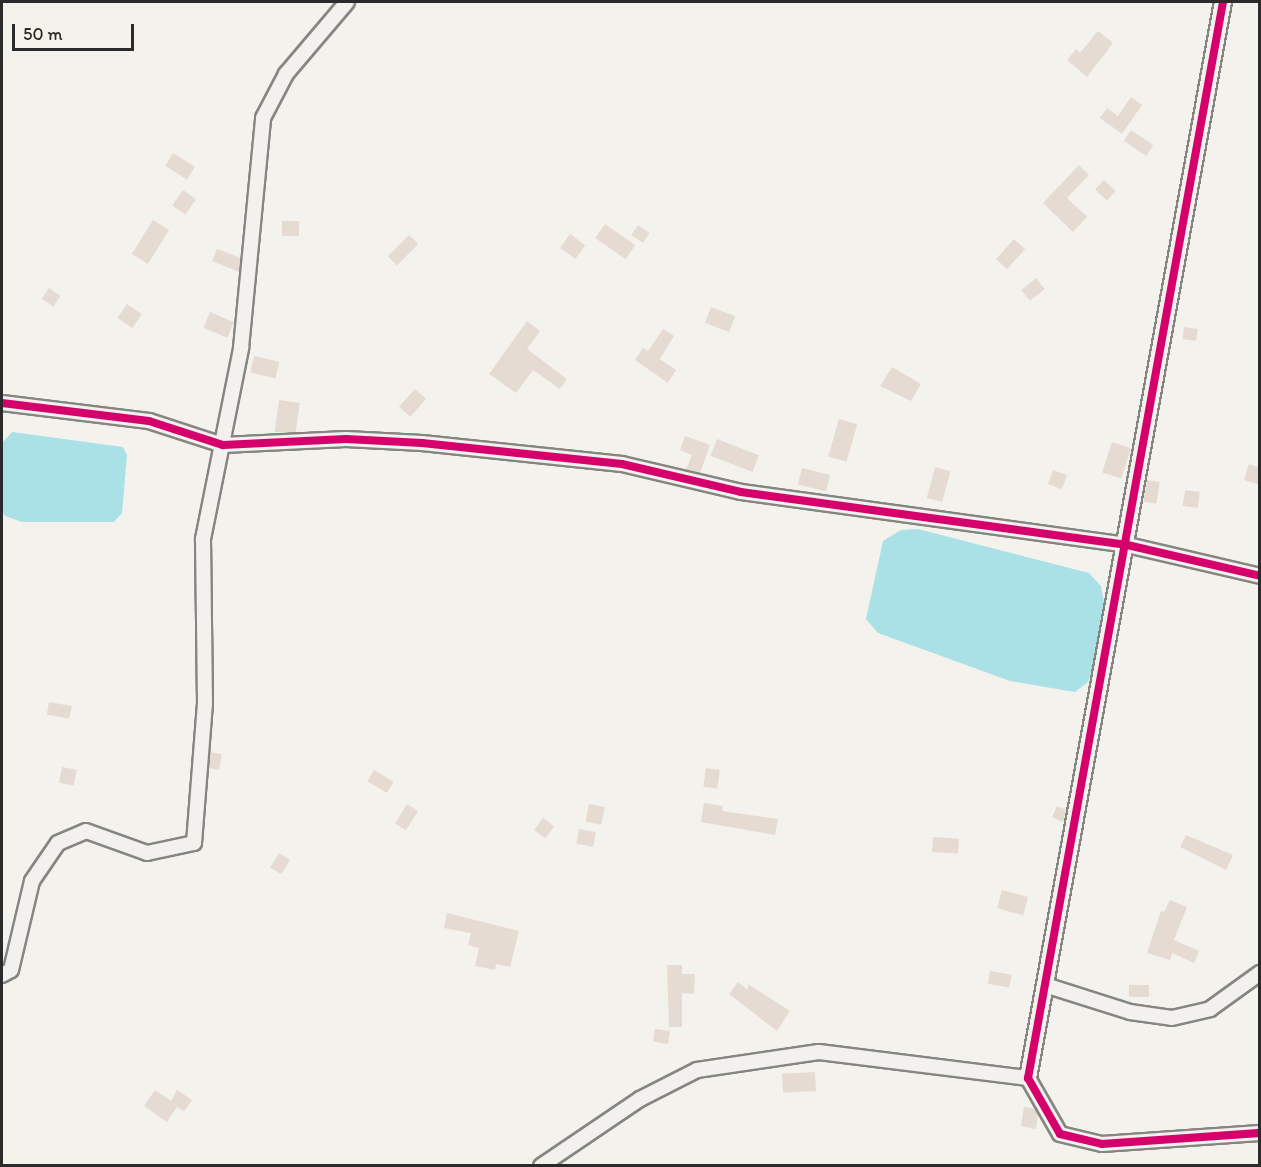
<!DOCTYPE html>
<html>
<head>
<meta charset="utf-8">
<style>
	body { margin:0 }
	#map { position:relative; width:1261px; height:1167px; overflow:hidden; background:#f4f2ec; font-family:Itim,sans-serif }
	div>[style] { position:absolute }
	.water>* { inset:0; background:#aae1e6 }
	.building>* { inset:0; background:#e6dbd3; transform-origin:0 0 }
	.roads { filter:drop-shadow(2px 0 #858582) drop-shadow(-2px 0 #858582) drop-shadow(0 2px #858582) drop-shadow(0 -2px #858582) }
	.minor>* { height:14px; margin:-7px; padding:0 7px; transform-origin:7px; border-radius:7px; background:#f2f1ed }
	.tertiary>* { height:16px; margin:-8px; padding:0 8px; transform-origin:8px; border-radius:8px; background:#f2f1ed }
	.cycleway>* { height:8px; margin:-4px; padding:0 4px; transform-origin:4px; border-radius:4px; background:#d6006c }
	span { translate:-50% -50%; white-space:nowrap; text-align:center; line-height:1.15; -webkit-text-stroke:5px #f7f3e8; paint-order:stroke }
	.frame { position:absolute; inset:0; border:3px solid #2b2b2b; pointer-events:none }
	.scale { position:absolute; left:12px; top:24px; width:122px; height:27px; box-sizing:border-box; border:3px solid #2b2b2b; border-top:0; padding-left:8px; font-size:18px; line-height:21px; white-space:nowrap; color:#2b2b2b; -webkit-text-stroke:4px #f7f3e8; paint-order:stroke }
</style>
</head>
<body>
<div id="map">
	<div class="water">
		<i style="clip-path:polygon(12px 432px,123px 447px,127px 455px,122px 513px,114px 522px,22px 522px,5px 516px,2px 512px,2px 443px)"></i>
		<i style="clip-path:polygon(918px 529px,1089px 573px,1101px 586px,1104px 602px,1103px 630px,1088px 682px,1075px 692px,1010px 681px,878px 633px,866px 619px,883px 541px,901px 530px)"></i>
	</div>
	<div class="building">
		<i style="clip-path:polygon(1098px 31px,1113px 43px,1087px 77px,1067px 60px,1076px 49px,1080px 53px)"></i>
		<i style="clip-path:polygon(1131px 97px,1142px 105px,1122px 134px,1100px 118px,1107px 108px,1118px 116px)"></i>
		<i style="left:1131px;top:130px;width:27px;height:13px;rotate:34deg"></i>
		<i style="left:173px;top:153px;width:26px;height:15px;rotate:32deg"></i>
		<i style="clip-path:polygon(1079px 165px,1089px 175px,1067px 198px,1087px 217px,1073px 232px,1043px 203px)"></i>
		<i style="left:1104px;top:180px;width:16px;height:13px;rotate:43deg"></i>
		<i style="left:183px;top:190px;width:16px;height:19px;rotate:35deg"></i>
		<i style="left:153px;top:220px;width:19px;height:40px;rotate:32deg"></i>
		<i style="left:282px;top:221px;width:17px;height:15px"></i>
		<i style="left:605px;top:224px;width:37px;height:17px;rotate:35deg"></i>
		<i style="left:638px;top:225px;width:14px;height:12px;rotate:34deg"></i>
		<i style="left:570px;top:234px;width:19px;height:17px;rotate:36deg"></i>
		<i style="left:409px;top:235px;width:13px;height:30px;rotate:45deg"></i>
		<i style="left:1014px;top:239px;width:15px;height:27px;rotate:42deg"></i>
		<i style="clip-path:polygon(217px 249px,241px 258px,239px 272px,212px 261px)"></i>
		<i style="left:1036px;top:278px;width:14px;height:19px;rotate:51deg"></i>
		<i style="left:49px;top:288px;width:14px;height:13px;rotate:34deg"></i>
		<i style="left:127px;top:304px;width:18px;height:17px;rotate:34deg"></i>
		<i style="left:711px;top:307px;width:26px;height:17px;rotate:21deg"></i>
		<i style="left:210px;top:312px;width:26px;height:17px;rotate:23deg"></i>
		<i style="clip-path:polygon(527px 321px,540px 331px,527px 349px,567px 379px,560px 389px,533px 370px,516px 393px,489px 374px)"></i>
		<i style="left:1184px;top:327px;width:14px;height:12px;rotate:8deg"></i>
		<i style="clip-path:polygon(663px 329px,674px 336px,660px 359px,676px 370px,668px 383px,635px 360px,643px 348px,648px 351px)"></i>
		<i style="left:254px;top:356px;width:26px;height:17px;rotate:13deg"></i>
		<i style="clip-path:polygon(892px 367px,921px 384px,911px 401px,880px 386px)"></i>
		<i style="left:415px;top:389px;width:15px;height:24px;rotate:42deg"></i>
		<i style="left:279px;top:400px;width:21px;height:32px;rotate:8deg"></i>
		<i style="left:839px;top:419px;width:19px;height:39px;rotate:16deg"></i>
		<i style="clip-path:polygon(685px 436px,710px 445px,700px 473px,686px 469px,692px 455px,680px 450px)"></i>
		<i style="left:717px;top:439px;width:45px;height:18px;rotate:21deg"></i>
		<i style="left:1112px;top:442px;width:20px;height:32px;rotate:18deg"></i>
		<i style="clip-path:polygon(1249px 464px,1260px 468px,1260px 485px,1244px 480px)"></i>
		<i style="left:935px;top:467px;width:16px;height:32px;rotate:15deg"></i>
		<i style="left:802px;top:468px;width:29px;height:17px;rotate:14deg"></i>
		<i style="left:1053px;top:470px;width:15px;height:15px;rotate:20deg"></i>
		<i style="left:1147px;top:480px;width:13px;height:22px;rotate:9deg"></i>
		<i style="left:1185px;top:490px;width:15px;height:16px;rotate:8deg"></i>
		<i style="left:49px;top:702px;width:23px;height:13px;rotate:10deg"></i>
		<i style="clip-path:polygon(210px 752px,222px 754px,219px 770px,209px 768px)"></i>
		<i style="left:62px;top:767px;width:15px;height:16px;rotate:11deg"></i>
		<i style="left:706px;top:768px;width:14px;height:19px;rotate:8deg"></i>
		<i style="left:374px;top:770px;width:23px;height:13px;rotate:31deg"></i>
		<i style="clip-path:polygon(704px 803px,723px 806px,722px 811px,778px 819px,775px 835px,701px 822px)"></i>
		<i style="left:407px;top:804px;width:13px;height:23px;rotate:32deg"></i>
		<i style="left:589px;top:804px;width:16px;height:18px;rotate:11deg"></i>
		<i style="clip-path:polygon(1057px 806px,1066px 810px,1063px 822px,1052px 817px)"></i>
		<i style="left:543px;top:818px;width:14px;height:15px;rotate:36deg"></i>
		<i style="left:579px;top:829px;width:17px;height:15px;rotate:10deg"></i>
		<i style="clip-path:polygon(1186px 835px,1233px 855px,1226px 870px,1180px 847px)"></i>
		<i style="left:933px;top:837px;width:26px;height:15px;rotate:4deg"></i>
		<i style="left:279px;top:853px;width:13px;height:17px;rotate:32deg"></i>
		<i style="left:1002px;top:890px;width:27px;height:19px;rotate:15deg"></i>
		<i style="clip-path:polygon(1170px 900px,1187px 907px,1174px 940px,1199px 951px,1194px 963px,1172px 953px,1170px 960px,1147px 953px,1161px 911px,1164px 912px)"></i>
		<i style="clip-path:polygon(447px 913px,519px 931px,510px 967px,496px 964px,495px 970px,475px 966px,479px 948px,468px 945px,471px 933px,444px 928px)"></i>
		<i style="clip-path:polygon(667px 965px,682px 965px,682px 974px,695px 974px,694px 994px,682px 993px,682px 1027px,669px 1027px)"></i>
		<i style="left:990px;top:971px;width:22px;height:13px;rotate:10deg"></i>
		<i style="clip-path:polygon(738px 982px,748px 990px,748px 984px,790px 1011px,777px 1031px,729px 994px)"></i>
		<i style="left:1129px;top:985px;width:20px;height:12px"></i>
		<i style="left:655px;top:1029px;width:15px;height:13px;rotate:8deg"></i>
		<i style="left:815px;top:1072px;width:19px;height:33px;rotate:87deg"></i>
		<i style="clip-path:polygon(155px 1090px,171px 1101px,177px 1090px,192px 1100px,184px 1111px,177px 1107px,167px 1122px,144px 1106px)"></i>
		<i style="clip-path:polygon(1024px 1107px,1036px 1109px,1038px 1114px,1036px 1129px,1021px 1126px)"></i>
	</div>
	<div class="roads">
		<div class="minor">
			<i style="left:2px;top:403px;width:148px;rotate:7deg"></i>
			<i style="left:149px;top:421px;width:78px;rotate:18deg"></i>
			<i style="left:223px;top:445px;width:123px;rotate:-2.8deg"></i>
			<i style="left:346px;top:439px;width:76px;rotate:3deg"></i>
			<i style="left:422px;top:443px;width:201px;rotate:6deg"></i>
			<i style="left:622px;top:464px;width:122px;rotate:13.2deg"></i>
			<i style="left:741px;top:492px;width:386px;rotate:7.8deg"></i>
			<i style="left:1123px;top:544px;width:141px;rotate:13.1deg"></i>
			<i style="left:2px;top:975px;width:10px;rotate:-29deg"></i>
			<i style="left:11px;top:970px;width:91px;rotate:-76.7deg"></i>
			<i style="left:32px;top:881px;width:46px;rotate:-55.6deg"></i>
			<i style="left:58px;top:843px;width:30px;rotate:-23deg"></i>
			<i style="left:86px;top:831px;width:65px;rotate:19.8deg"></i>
			<i style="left:147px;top:853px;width:48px;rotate:-12deg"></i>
			<i style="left:194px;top:843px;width:140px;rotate:-85.5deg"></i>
			<i style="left:205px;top:703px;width:164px;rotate:-90.7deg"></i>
			<i style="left:203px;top:539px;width:195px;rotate:-78.7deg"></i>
			<i style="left:241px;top:348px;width:231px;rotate:-84.5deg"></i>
			<i style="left:263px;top:118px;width:50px;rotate:-62.4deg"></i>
			<i style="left:286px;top:74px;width:94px;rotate:-49.7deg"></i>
			<i style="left:1045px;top:985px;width:89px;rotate:17.6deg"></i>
			<i style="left:1130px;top:1012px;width:42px;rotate:8.1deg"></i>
			<i style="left:1172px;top:1018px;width:39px;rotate:-13deg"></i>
			<i style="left:1210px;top:1009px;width:62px;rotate:-35.8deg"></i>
			<i style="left:541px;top:1166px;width:120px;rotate:-34.1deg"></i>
			<i style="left:640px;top:1099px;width:64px;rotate:-27deg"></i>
			<i style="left:697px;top:1070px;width:123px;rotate:-8.4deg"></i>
			<i style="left:819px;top:1052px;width:211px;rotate:7.1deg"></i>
			<i style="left:1028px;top:1078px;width:64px;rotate:60.3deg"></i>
			<i style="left:1060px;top:1134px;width:43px;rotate:13.4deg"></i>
			<i style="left:1102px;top:1144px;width:158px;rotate:-4deg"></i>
		</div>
		<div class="tertiary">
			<i style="left:1028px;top:1078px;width:1094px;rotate:-79.73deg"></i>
		</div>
	</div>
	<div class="cycleway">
		<i style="left:1223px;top:2px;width:1094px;rotate:100.27deg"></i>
		<i style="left:1028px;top:1078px;width:64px;rotate:60.3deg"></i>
		<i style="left:1060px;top:1134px;width:43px;rotate:13.4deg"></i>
		<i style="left:1102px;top:1144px;width:158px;rotate:-4deg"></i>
		<i style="left:2px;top:403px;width:148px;rotate:7deg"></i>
		<i style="left:149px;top:421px;width:78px;rotate:18deg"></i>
		<i style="left:223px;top:445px;width:123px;rotate:-2.8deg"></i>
		<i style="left:346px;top:439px;width:76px;rotate:3deg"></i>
		<i style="left:422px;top:443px;width:201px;rotate:6deg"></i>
		<i style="left:622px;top:464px;width:122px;rotate:13.2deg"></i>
		<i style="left:741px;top:492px;width:386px;rotate:7.8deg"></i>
		<i style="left:1123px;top:544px;width:141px;rotate:13.1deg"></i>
	</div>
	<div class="frame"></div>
	<div class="scale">50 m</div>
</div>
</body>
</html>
